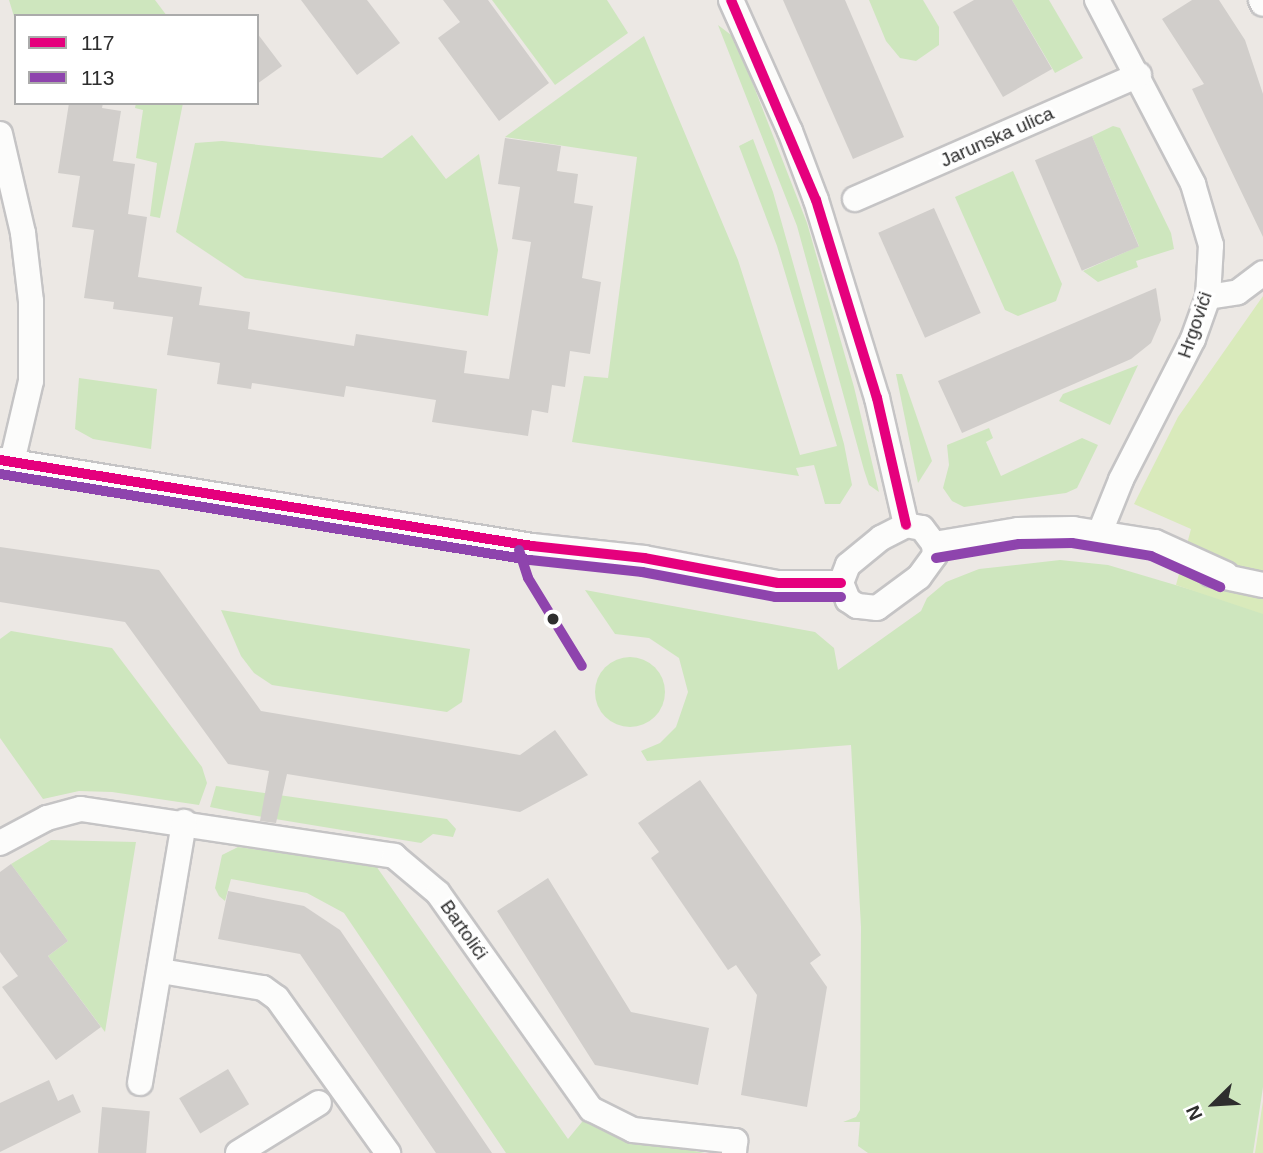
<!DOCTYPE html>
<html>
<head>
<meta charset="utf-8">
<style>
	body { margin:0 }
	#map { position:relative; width:1263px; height:1153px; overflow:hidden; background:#ece8e4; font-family:Arial,sans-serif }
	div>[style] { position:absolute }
	.green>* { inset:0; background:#cee6be }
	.round { border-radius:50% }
	.pitch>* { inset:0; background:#d9eabb }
	.building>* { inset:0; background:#d1cecb; transform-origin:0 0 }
	.roads { filter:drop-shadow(2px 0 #c5c4c5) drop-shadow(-2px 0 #c5c4c5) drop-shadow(0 2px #c5c4c5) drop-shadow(0 -2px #c5c4c5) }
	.minor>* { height:24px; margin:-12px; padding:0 12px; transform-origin:12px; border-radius:12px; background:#fcfcfb }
	.bus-1>* { height:10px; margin:-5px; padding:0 5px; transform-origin:5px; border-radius:5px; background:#e5007d }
	.bus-2>* { height:10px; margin:-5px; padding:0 5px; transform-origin:5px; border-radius:5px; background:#8e44ad }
	.dots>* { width:19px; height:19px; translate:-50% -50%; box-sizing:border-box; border:4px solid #fff; border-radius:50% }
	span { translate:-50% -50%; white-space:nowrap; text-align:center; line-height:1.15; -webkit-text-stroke:7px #fff; paint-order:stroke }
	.street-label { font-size:19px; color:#2e2e2e }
	.legend { position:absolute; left:14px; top:14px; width:245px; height:91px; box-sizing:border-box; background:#fff; border:2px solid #ababab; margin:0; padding:9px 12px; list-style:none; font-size:21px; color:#2e2e2e }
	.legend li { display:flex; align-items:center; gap:14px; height:35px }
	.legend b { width:35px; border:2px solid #ababab }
	.north { position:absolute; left:1179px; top:1069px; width:70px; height:70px; -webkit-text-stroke:5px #fff; paint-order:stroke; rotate:246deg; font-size:19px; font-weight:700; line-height:28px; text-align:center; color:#2e2e2e }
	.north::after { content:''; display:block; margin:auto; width:24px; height:32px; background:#2e2e2e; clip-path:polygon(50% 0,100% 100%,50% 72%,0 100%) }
</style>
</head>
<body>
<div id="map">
	<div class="green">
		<i style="clip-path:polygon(9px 0,155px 0,167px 16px,16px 16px,16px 23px)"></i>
		<i style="clip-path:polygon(492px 0,607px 0,628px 33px,555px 85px)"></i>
		<i style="clip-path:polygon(869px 0,923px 0,939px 27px,939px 45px,916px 61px,900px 58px,886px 41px)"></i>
		<i style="clip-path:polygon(1012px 0,1049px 0,1083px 58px,1055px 73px)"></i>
		<i style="clip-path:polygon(718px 25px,735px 38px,807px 223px,854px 387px,879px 492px,869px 485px,864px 470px,797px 226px)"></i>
		<i style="clip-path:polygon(644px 36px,738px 260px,800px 455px,837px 446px,777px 246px,739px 146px,753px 139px,773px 192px,844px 444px,852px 485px,840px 504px,825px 504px,814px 465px,796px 468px,799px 476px,572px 442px,584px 376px,608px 378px,637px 157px,505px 137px)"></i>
		<i style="clip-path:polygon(136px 103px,183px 103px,160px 218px,150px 216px,157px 163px,136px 158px,143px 110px,135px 108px)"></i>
		<i style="clip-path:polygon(1113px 126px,1120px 128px,1171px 233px,1174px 249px,1136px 261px,1138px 267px,1098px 282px,1083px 271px,1139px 246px,1092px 136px)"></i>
		<i style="clip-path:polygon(412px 135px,446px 179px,479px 154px,498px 250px,488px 316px,245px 278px,176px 232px,195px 143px,222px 141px,382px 158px)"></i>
		<i style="clip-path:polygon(1013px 171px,1062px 284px,1056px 301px,1018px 316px,1005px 310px,955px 197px)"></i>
		<i style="clip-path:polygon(1138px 365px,1110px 425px,1059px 401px,1063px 394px)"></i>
		<i style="clip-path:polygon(896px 374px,902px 374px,932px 461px,918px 483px)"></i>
		<i style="clip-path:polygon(79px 378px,157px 389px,151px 449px,93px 439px,75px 429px)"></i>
		<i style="clip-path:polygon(989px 428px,993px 438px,986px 442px,1001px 476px,1082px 438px,1098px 445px,1077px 488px,1066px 493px,964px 507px,952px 501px,943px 488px,949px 465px,947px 445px)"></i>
		<i style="clip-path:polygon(1060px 560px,1108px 565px,1263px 611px,1263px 1087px,1253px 1153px,868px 1153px,858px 1146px,860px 1122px,843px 1122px,856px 1117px,860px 1110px,861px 927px,851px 745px,647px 761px,641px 751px,660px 743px,676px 727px,688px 692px,679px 658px,649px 638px,615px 634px,585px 590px,815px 632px,834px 648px,838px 670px,921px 611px,927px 598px,946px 582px,979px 569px)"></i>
		<i style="clip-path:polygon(221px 610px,470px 649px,462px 702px,447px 712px,272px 685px,254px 673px,241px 656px)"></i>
		<i style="clip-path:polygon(11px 631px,112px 648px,202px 767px,207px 783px,199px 805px,112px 792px,79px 791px,43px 799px,0 738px,0 639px)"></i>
		<i class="round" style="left:595px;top:657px;width:70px;height:70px"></i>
		<i style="clip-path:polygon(216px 786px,447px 819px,456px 829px,453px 837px,433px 834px,421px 843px,245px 814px,210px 807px)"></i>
		<i style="clip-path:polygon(51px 840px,136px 842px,105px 1032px,48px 956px,68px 941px,11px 864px)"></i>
		<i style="clip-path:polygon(238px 847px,376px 866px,568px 1139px,586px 1117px,614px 1136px,705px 1153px,506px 1153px,344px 913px,307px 893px,231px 879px,225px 901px,219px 896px,215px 888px,222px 855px)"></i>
	</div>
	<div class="pitch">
		<i style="clip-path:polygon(1263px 296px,1263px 614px,1176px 585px,1191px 529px,1134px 504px,1178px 417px)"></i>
		<i style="clip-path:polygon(1263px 1101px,1263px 1153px,1255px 1153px)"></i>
	</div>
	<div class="building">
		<i style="clip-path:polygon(301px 0,367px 0,400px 43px,357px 75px)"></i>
		<i style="clip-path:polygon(443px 0,488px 0,549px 83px,499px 121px,438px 38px,460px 22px)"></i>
		<i style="clip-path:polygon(783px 0,845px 0,904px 137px,853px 159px)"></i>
		<i style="clip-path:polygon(974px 0,1012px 0,1052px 69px,1003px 97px,953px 12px)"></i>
		<i style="clip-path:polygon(1192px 0,1219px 0,1245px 40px,1263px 94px,1263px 237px,1192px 89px,1204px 84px,1162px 19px)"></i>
		<i style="clip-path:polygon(257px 33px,282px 66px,257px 84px)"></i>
		<i style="clip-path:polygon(69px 103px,103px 103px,102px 108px,121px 111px,113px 161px,135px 164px,128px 214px,147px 217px,138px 277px,202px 287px,199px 305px,250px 312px,248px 329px,354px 346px,356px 334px,467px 351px,464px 373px,509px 379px,531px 242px,512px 239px,520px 187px,498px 184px,505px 138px,561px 146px,557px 171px,578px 174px,574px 203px,593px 206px,582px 278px,601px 282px,590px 354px,570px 351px,565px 387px,552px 385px,548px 413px,532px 410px,528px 436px,432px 422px,436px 400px,346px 386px,344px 397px,252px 383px,251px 389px,217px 384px,220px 363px,167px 355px,173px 317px,113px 309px,114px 302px,84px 298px,94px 230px,72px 227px,80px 176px,58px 173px)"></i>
		<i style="left:1092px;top:136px;width:120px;height:62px;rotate:67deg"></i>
		<i style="left:934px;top:208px;width:115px;height:61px;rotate:66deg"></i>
		<i style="clip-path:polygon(1156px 288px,1161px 320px,1151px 343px,1131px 359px,962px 433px,938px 381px)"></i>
		<i style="clip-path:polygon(0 547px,159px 570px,261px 711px,520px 755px,555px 730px,588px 775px,520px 812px,287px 774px,276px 823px,260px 821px,269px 771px,228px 764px,125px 622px,0 602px)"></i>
		<i style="clip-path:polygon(700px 780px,821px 955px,810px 963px,827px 987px,807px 1107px,741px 1095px,757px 995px,736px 965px,728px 970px,651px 858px,659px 852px,638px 823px)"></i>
		<i style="clip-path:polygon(11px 864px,68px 941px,48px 956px,101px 1027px,56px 1060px,2px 987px,18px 976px,0 952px,0 872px)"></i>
		<i style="clip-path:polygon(548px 878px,631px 1012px,709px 1028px,698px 1085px,595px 1065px,497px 911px)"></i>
		<i style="clip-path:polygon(228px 891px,304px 906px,340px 930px,492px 1153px,436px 1153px,300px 954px,218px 939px)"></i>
		<i style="left:228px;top:1069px;width:41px;height:57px;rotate:59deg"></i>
		<i style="clip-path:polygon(49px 1080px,58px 1101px,73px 1094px,81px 1112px,0 1152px,0 1103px)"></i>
		<i style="left:102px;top:1107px;width:48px;height:46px;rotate:5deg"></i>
	</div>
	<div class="roads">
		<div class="minor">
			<i style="left:731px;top:0;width:144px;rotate:65.8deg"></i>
			<i style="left:790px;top:131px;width:74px;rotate:69.4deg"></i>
			<i style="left:816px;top:200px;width:207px;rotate:72.9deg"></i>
			<i style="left:877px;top:398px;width:130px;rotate:77.1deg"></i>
			<i style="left:1097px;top:0;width:208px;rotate:62.4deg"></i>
			<i style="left:1193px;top:184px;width:64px;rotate:73.6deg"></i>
			<i style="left:1211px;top:245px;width:52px;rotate:93.3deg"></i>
			<i style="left:1208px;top:297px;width:45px;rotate:109.7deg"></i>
			<i style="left:1193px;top:339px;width:158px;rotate:117.1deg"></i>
			<i style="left:1121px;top:480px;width:56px;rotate:112deg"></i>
			<i style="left:1261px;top:0;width:4px;rotate:63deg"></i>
			<i style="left:0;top:134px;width:102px;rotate:76.9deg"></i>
			<i style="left:23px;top:233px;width:68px;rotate:83.3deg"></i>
			<i style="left:31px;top:301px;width:80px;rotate:90deg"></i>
			<i style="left:31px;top:381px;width:83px;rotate:103.2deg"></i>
			<i style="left:855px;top:199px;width:310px;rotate:-23.6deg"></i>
			<i style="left:1208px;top:297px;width:30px;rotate:-9deg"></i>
			<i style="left:1238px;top:292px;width:31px;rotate:-37deg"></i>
			<i style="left:0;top:460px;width:539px;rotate:9.18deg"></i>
			<i style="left:532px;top:546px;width:113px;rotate:6.1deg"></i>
			<i style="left:644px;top:558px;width:136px;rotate:10.6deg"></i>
			<i style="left:778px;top:583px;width:63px"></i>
			<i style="left:906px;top:525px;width:16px;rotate:11deg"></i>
			<i style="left:922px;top:528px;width:20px;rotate:53deg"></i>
			<i style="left:934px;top:544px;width:11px;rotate:85deg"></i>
			<i style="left:935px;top:555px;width:27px;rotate:126deg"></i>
			<i style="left:919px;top:577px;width:52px;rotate:143.6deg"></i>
			<i style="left:877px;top:608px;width:20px;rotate:-174deg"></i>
			<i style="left:857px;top:606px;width:11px;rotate:-146deg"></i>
			<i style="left:848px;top:600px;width:18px;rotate:-112deg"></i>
			<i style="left:841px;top:583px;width:19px;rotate:-69deg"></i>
			<i style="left:848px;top:565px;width:43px;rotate:-39.3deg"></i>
			<i style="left:881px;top:538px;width:28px;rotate:-27deg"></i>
			<i style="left:934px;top:544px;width:85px;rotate:-9.5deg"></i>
			<i style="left:1018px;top:530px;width:55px;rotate:-1deg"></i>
			<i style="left:1073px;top:529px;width:83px;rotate:9deg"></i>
			<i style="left:1155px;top:542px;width:78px;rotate:24.3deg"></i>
			<i style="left:1211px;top:574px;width:53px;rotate:11.9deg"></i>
			<i style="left:0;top:843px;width:53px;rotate:-28deg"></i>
			<i style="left:47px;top:818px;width:35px;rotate:-15deg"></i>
			<i style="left:81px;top:809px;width:317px;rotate:8.5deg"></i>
			<i style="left:394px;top:856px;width:57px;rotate:40.1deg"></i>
			<i style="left:438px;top:893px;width:265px;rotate:54.7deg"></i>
			<i style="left:591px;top:1109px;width:47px;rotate:26.6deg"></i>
			<i style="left:633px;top:1130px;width:103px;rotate:6.2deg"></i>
			<i style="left:735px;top:1141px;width:12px;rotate:95deg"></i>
			<i style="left:161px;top:971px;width:103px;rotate:9.5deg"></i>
			<i style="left:263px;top:988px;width:17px;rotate:36deg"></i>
			<i style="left:277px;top:998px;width:191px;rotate:54.4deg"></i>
			<i style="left:140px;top:1083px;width:265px;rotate:-80.4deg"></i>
			<i style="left:238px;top:1153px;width:95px;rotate:-31.7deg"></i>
		</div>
	</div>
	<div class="bus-1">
		<i style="left:731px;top:0;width:217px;rotate:67deg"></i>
		<i style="left:816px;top:200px;width:207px;rotate:72.9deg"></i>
		<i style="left:877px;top:398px;width:130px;rotate:77.1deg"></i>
		<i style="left:0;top:460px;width:539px;rotate:9.18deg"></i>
		<i style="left:532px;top:546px;width:113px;rotate:6.1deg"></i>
		<i style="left:644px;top:558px;width:136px;rotate:10.6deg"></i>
		<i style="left:778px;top:583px;width:63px"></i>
	</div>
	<div class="bus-2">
		<i style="left:0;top:474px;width:537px;rotate:9.22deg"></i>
		<i style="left:530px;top:560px;width:113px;rotate:6.1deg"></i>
		<i style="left:642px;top:572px;width:135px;rotate:10.6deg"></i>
		<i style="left:775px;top:597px;width:66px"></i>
		<i style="left:519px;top:550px;width:29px;rotate:72deg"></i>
		<i style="left:528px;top:578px;width:103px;rotate:58.5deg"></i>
		<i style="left:936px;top:558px;width:84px;rotate:-9.6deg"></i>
		<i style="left:1019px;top:544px;width:53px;rotate:-1.1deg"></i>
		<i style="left:1072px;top:543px;width:80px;rotate:9.3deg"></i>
		<i style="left:1151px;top:556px;width:76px;rotate:24.2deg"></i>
	</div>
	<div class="dots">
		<i style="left:553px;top:619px;background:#2e2e2e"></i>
	</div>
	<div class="street-label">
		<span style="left:997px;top:137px;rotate:-24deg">Jarunska ulica</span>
		<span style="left:1195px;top:325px;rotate:-71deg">Hrgovići</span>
		<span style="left:464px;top:930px;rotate:55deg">Bartolići</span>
	</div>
	<ul class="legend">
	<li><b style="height:9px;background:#e5007d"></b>117</li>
	<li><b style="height:9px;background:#8e44ad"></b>113</li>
	</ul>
	<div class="north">N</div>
</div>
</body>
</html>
